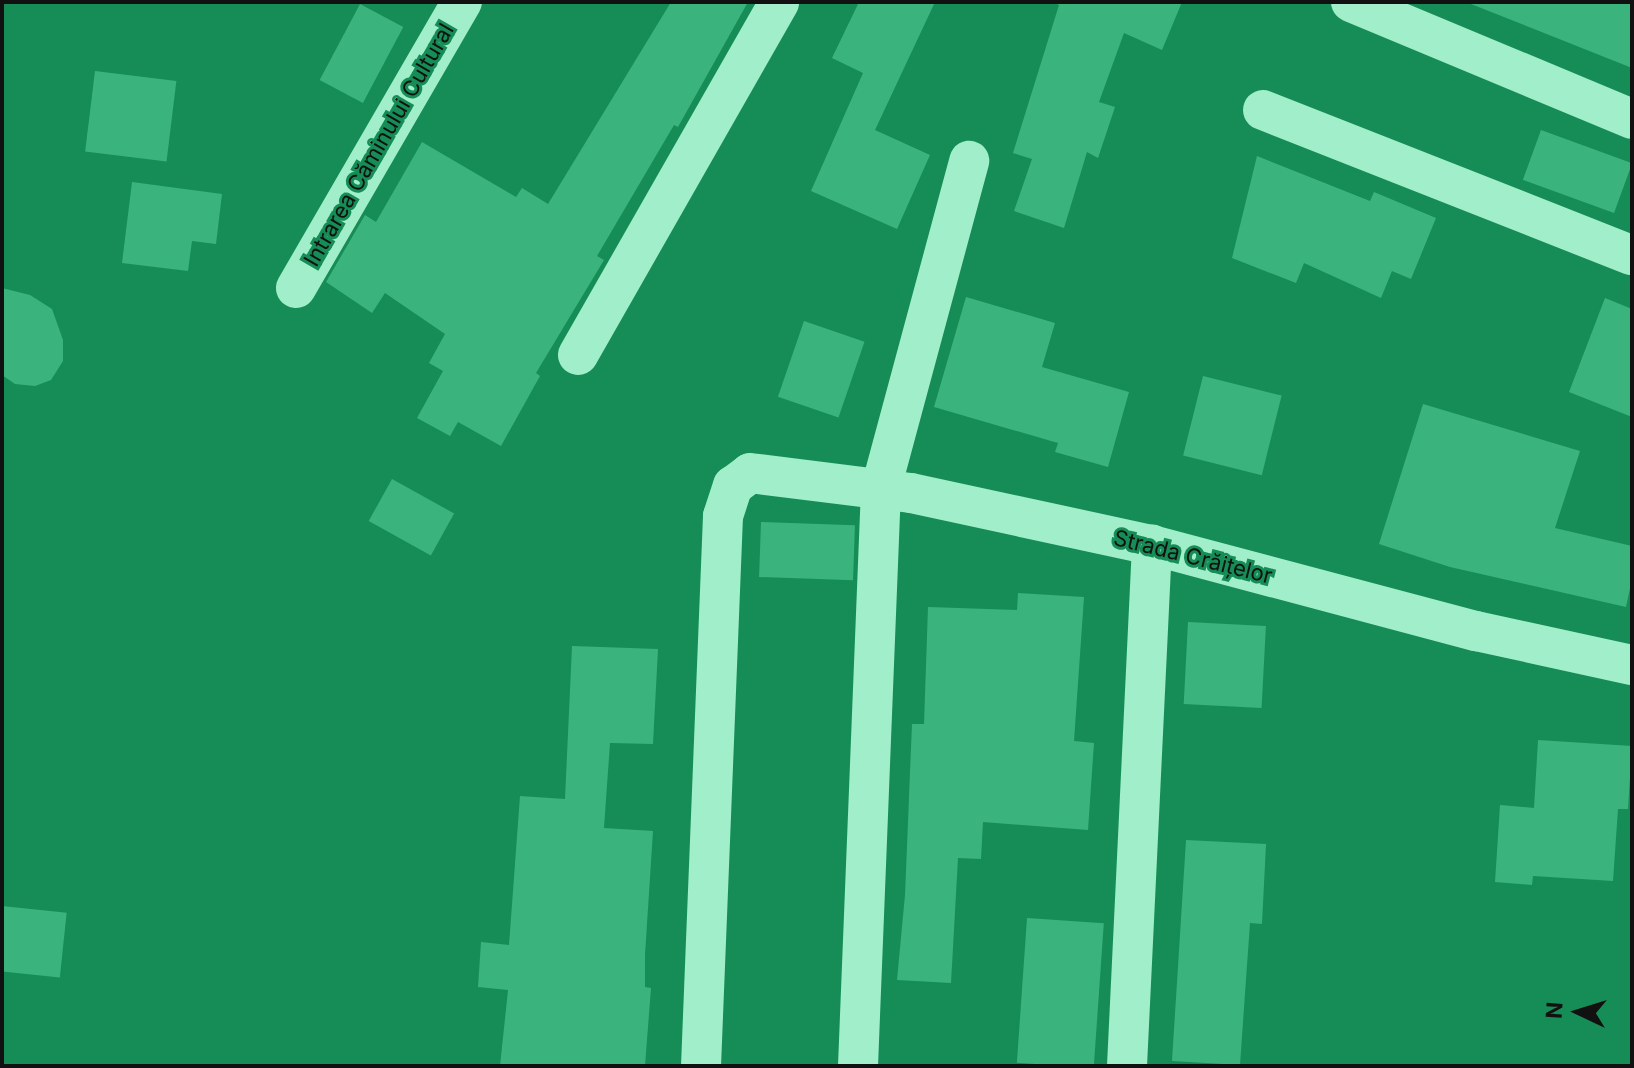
<!DOCTYPE html>
<html>
<head>
<meta charset="utf-8">
<style>
	body { margin:0 }
	#map { position:relative; width:1634px; height:1068px; overflow:hidden; background:#168d57; font-family:Inter,sans-serif }
	div>[style] { position:absolute }
	.building>* { inset:0; background:#3bb37c; transform-origin:0 0 }
	.minor>* { height:40px; margin:-20px; padding:0 20px; transform-origin:20px; border-radius:20px; background:#a1efca }
	span { translate:-50% -50%; white-space:nowrap; text-align:center; line-height:1.15; -webkit-text-stroke:6px #168d57; paint-order:stroke }
	.street-label { font-size:22px; color:#111 }
	.frame { position:absolute; inset:0; border:4px solid #111; pointer-events:none }
	.north { position:absolute; left:1538px; top:972px; width:80px; height:80px; -webkit-text-stroke:6px #168d57; paint-order:stroke; rotate:274deg; font-size:22px; font-weight:700; line-height:32px; text-align:center; color:#111 }
	.north::after { content:''; display:block; margin:auto; width:28px; height:36px; background:#111; clip-path:polygon(50% 0,100% 100%,50% 72%,0 100%) }
</style>
</head>
<body>
<div id="map">
	<div class="building">
		<i style="clip-path:polygon(671px 2px,748px 2px,678px 127px,674px 125px,597px 256px,604px 260px,536px 373px,540px 376px,501px 446px,458px 422px,450px 436px,417px 418px,443px 371px,429px 363px,445px 334px,385px 293px,372px 313px,326px 282px,365px 215px,376px 222px,422px 142px,516px 197px,522px 188px,548px 204px)"></i>
		<i style="clip-path:polygon(859px 2px,935px 2px,875px 130px,930px 155px,897px 229px,811px 191px,863px 73px,832px 58px)"></i>
		<i style="clip-path:polygon(1052px 2px,1182px 2px,1162px 50px,1124px 33px,1099px 102px,1115px 107px,1098px 158px,1087px 152px,1064px 228px,1014px 211px,1032px 159px,1013px 153px,1059px 5px)"></i>
		<i style="clip-path:polygon(1472px 2px,1632px 2px,1632px 68px,1471px 4px)"></i>
		<i style="left:360px;top:4px;width:49px;height:86px;rotate:28deg"></i>
		<i style="left:95px;top:71px;width:82px;height:81px;rotate:7deg"></i>
		<i style="left:1541px;top:130px;width:97px;height:53px;rotate:20deg"></i>
		<i style="clip-path:polygon(1257px 156px,1370px 201px,1374px 192px,1436px 218px,1411px 279px,1392px 271px,1381px 298px,1304px 263px,1296px 283px,1232px 258px)"></i>
		<i style="clip-path:polygon(132px 182px,222px 194px,216px 244px,192px 241px,188px 271px,122px 263px)"></i>
		<i style="clip-path:polygon(2px 288px,30px 295px,52px 309px,63px 340px,63px 361px,51px 380px,35px 386px,15px 384px,2px 375px)"></i>
		<i style="clip-path:polygon(966px 297px,1055px 323px,1042px 367px,1129px 392px,1108px 467px,1055px 452px,1058px 443px,934px 407px)"></i>
		<i style="clip-path:polygon(1605px 298px,1632px 309px,1632px 417px,1569px 392px)"></i>
		<i style="left:804px;top:321px;width:64px;height:80px;rotate:19deg"></i>
		<i style="left:1203px;top:376px;width:81px;height:82px;rotate:14deg"></i>
		<i style="clip-path:polygon(1423px 404px,1580px 451px,1555px 528px,1632px 546px,1632px 579px,1626px 607px,1450px 567px,1379px 544px)"></i>
		<i style="left:392px;top:479px;width:71px;height:48px;rotate:29deg"></i>
		<i style="left:761px;top:522px;width:94px;height:55px;rotate:2deg"></i>
		<i style="clip-path:polygon(1018px 593px,1084px 597px,1074px 741px,1094px 743px,1088px 830px,983px 822px,981px 859px,958px 858px,951px 983px,897px 980px,905px 895px,912px 724px,924px 724px,928px 607px,1017px 610px)"></i>
		<i style="left:1188px;top:622px;width:78px;height:82px;rotate:3deg"></i>
		<i style="clip-path:polygon(572px 646px,658px 649px,653px 744px,610px 743px,604px 828px,653px 831px,645px 955px,645px 987px,651px 988px,645px 1066px,500px 1066px,508px 990px,478px 987px,481px 942px,509px 945px,520px 796px,565px 799px)"></i>
		<i style="clip-path:polygon(1538px 740px,1632px 746px,1628px 809px,1618px 809px,1613px 881px,1533px 876px,1532px 885px,1495px 882px,1500px 805px,1534px 808px)"></i>
		<i style="clip-path:polygon(1186px 840px,1266px 844px,1262px 924px,1250px 923px,1240px 1065px,1172px 1061px)"></i>
		<i style="left:2px;top:906px;width:65px;height:65px;rotate:6deg"></i>
		<i style="left:1027px;top:918px;width:77px;height:145px;rotate:4deg"></i>
	</div>
	<div class="minor">
		<i style="left:1351px;top:2px;width:304px;rotate:22.6deg"></i>
		<i style="left:1263px;top:110px;width:396px;rotate:21.5deg"></i>
		<i style="left:296px;top:288px;width:331px;rotate:-59.9deg"></i>
		<i style="left:578px;top:355px;width:406px;rotate:-60.3deg"></i>
		<i style="left:701px;top:1066px;width:550px;rotate:-87.71deg"></i>
		<i style="left:723px;top:516px;width:32px;rotate:-72deg"></i>
		<i style="left:733px;top:486px;width:21px;rotate:-37deg"></i>
		<i style="left:750px;top:473px;width:162px;rotate:7.1deg"></i>
		<i style="left:911px;top:493px;width:247px;rotate:12.2deg"></i>
		<i style="left:1152px;top:545px;width:335px;rotate:14.9deg"></i>
		<i style="left:1476px;top:631px;width:160px;rotate:12.3deg"></i>
		<i style="left:858px;top:1066px;width:578px;rotate:-87.72deg"></i>
		<i style="left:881px;top:488px;width:339px;rotate:-74.9deg"></i>
		<i style="left:1127px;top:1066px;width:522px;rotate:-87.25deg"></i>
	</div>
	<div class="street-label">
		<span style="left:379px;top:145px;rotate:-60deg">Intrarea Căminului Cultural</span>
		<span style="left:1193px;top:557px;rotate:14deg">Strada Crăițelor</span>
	</div>
	<div class="frame"></div>
	<div class="north">N</div>
</div>
</body>
</html>
